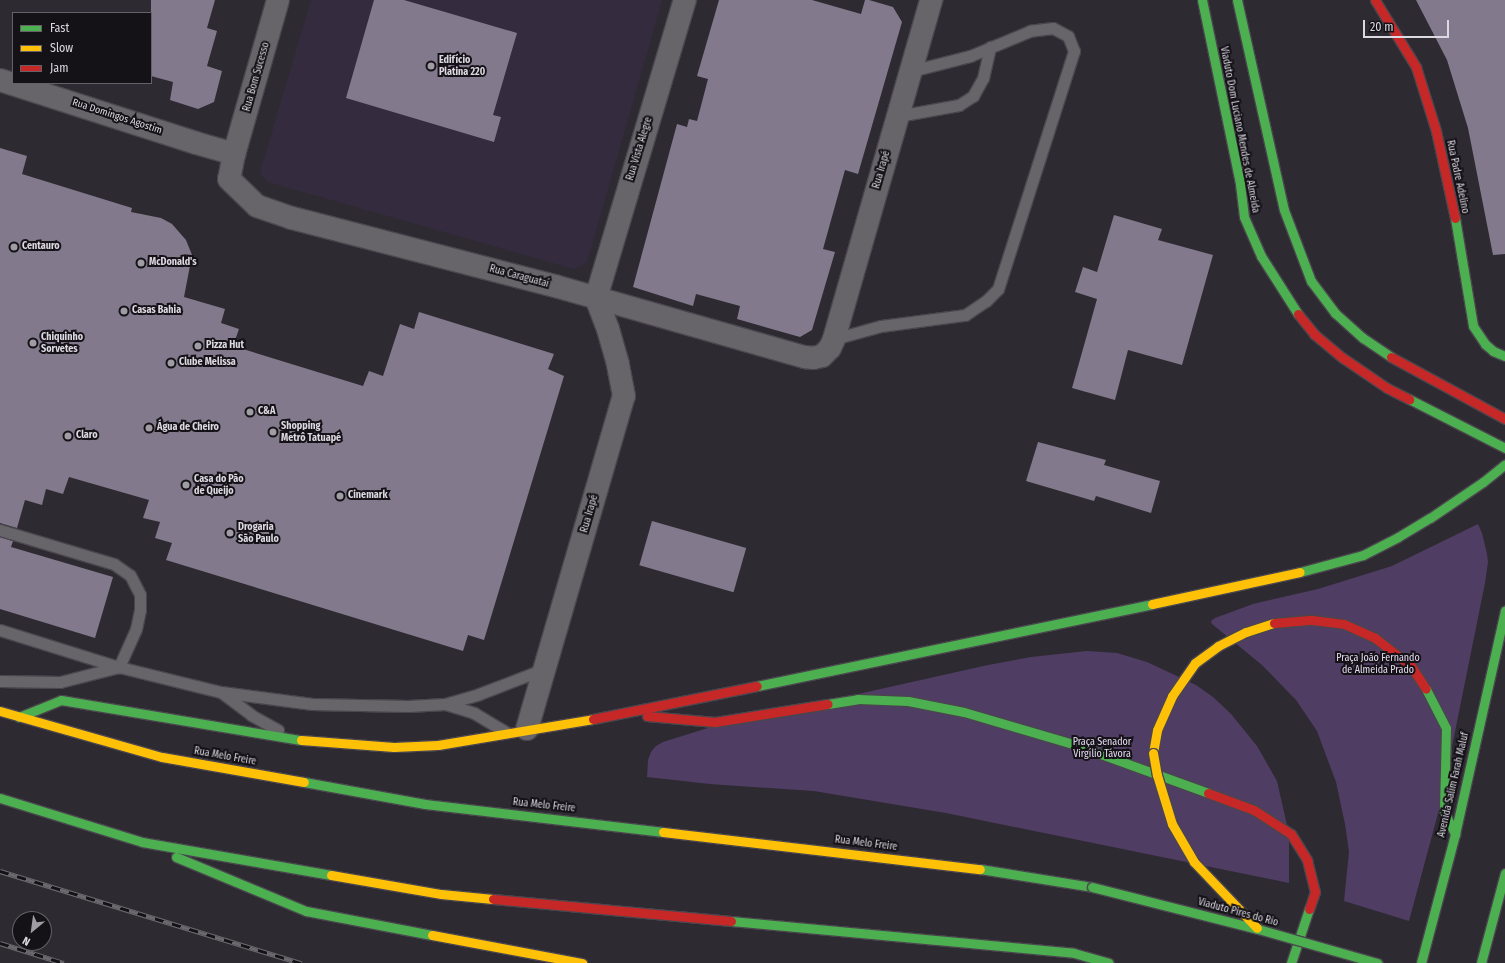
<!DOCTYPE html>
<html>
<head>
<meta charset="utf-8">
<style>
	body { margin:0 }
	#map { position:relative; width:1505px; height:963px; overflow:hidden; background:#2e2a32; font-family:"Fira Sans Condensed",sans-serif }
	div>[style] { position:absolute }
	.built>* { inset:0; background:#342c3e }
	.green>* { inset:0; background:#503d63 }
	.building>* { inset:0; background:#82798c; transform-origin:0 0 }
	.roads { filter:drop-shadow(1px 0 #4a464e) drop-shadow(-1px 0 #4a464e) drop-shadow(0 1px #4a464e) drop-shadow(0 -1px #4a464e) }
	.lane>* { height:11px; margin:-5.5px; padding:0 5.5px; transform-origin:5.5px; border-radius:5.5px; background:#67656a }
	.street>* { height:22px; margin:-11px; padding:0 11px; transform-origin:11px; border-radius:11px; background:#67656a }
	.fast>* { height:9px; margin:-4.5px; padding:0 4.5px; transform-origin:4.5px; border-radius:4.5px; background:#4caf50 }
	.slow>* { height:9px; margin:-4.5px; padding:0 4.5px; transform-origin:4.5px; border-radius:4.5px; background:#ffc107 }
	.jam>* { height:9px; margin:-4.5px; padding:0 4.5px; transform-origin:4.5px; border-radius:4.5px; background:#c62828 }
	.rail>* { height:4.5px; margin-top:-2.25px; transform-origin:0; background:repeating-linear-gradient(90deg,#141117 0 9px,#6b696e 0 18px); box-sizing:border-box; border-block:1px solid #6b696e }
	.bridges { filter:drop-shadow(1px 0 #4a464e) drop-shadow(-1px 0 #4a464e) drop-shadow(0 1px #4a464e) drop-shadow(0 -1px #4a464e) }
	.fast-bridge>* { height:9px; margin:-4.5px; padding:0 4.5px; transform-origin:4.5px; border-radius:4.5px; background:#4caf50 }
	.slow-bridge>* { height:9px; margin:-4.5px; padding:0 4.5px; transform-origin:4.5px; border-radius:4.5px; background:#ffc107 }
	.dots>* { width:11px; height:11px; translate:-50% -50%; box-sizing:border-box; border:2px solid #141117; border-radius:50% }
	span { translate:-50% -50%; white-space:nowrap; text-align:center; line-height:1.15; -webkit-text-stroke:4px #141117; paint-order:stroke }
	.poi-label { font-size:10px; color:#ddd9e2; font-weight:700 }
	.left { translate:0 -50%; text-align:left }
	.street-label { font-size:10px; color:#ddd9e2 }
	.park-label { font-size:10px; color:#e5dcf1 }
	.legend { position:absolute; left:12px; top:12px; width:140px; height:72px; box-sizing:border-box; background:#141117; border:1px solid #646168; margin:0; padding:5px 7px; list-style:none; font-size:12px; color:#ddd9e2 }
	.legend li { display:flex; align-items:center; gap:8px; height:20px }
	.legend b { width:20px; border:1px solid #646168 }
	.north { position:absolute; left:12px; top:911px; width:40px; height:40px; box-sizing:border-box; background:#141117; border:1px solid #646168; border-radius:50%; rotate:209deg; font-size:11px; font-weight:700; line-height:16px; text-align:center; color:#ddd9e2 }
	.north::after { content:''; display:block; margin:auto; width:14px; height:18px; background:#a09ca4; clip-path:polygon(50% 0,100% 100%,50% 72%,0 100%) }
	.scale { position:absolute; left:1363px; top:20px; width:86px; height:18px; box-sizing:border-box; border:2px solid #ddd9e2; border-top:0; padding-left:5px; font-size:12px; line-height:14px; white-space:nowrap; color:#ddd9e2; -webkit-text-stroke:3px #141117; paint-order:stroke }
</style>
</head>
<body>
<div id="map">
	<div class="built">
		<i style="clip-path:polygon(311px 0,662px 0,587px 262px,574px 269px,268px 182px,260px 173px)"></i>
	</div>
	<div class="green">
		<i style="clip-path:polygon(1478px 524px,1482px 533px,1487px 554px,1488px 562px,1485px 583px,1440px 806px,1409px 921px,1344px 901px,1349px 852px,1345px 824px,1336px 782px,1317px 731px,1296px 700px,1262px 665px,1212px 624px,1211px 621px,1215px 618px,1253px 604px,1318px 589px,1392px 566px)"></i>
		<i style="clip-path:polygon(1087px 651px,1117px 653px,1147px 662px,1196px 685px,1213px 697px,1231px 714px,1257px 746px,1277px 781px,1289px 834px,1289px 883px,946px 813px,814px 791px,710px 784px,647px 777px,648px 760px,651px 752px,656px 746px,663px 742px,711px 727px,988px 665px,1031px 657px)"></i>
	</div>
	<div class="building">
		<i style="clip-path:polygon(151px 0,215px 0,207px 28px,217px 31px,207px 66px,222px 71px,214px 102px,198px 109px,170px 100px,173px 82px,151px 76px)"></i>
		<i style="clip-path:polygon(374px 0,404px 0,517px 33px,493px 115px,501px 117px,494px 142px,346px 98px)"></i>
		<i style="clip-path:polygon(719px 0,812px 0,861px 14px,865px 0,869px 0,893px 7px,902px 22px,858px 174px,845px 170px,823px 249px,835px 252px,812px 330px,800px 337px,737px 319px,740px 306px,696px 294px,693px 306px,633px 287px,677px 124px,687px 127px,689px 119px,697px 121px,708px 79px,697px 76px)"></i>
		<i style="clip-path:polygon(1416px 0,1505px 0,1505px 254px,1493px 255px,1468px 128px,1447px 60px)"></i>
		<i style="clip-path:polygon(0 148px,27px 156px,22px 174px,132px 208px,131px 212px,161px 218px,172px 224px,186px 240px,192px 255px,184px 297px,225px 309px,221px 323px,239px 329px,233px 346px,363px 386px,369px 371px,383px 376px,400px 324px,414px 329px,419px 312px,554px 354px,548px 369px,564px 376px,484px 640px,468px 635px,463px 651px,166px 560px,172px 543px,155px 538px,160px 522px,143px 518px,149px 500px,69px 477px,63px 494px,46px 489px,42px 505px,25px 500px,17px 528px,0 523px)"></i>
		<i style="clip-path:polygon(1114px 215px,1162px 229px,1158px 240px,1213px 255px,1182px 365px,1128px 350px,1115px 400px,1072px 388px,1097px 299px,1075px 292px,1083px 267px,1097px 272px)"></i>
		<i style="clip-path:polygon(1038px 442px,1106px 460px,1104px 465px,1160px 481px,1151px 513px,1096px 496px,1094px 501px,1026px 481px)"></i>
		<i style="left:652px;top:521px;width:98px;height:46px;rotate:16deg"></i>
		<i style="clip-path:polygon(0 537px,13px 541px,11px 547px,113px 577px,95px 638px,0 609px)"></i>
	</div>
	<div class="roads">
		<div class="lane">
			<i style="left:898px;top:116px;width:62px;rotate:-10.2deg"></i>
			<i style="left:959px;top:105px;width:17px;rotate:-33deg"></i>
			<i style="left:973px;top:96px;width:21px;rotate:-61deg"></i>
			<i style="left:983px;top:78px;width:32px;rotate:-77deg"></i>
			<i style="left:834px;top:339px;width:49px;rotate:-15.5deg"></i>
			<i style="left:881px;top:326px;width:85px;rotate:-7.5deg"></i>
			<i style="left:965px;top:315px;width:25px;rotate:-34deg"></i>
			<i style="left:986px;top:301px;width:17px;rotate:-45deg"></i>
			<i style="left:998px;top:289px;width:250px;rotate:-72.3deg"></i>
			<i style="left:1074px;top:51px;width:16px;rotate:-112deg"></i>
			<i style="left:1068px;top:36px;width:17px;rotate:-152deg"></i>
			<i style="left:1053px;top:28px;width:23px;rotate:173deg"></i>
			<i style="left:1030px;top:31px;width:65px;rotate:157.4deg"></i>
			<i style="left:970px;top:56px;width:61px;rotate:165.7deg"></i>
			<i style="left:0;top:530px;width:119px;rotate:16.6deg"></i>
			<i style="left:114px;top:564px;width:19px;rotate:35deg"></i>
			<i style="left:130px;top:575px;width:22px;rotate:63deg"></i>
			<i style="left:140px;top:595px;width:15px;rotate:90deg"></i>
			<i style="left:140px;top:610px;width:19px;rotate:102deg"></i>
			<i style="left:136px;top:629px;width:42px;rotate:114.1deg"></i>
			<i style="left:0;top:630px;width:125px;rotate:17.3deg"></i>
			<i style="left:119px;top:667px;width:105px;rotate:13.8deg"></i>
			<i style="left:221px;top:692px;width:92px;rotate:7.5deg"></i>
			<i style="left:312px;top:704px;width:96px;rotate:1.2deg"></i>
			<i style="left:408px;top:706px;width:37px;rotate:-3deg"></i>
			<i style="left:445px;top:704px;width:35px;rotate:-16deg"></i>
			<i style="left:479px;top:694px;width:70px;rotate:-21deg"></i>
			<i style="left:0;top:681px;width:60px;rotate:1deg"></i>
			<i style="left:60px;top:682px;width:61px;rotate:-14.3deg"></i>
			<i style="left:221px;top:692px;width:38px;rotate:37deg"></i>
			<i style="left:251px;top:715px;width:31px;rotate:29deg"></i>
			<i style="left:445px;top:704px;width:30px;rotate:17deg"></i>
			<i style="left:474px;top:713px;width:37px;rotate:31deg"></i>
		</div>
		<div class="street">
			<i style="left:278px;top:0;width:160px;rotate:105.9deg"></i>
			<i style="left:234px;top:154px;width:25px;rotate:101deg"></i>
			<i style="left:229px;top:179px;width:39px;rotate:44deg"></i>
			<i style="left:257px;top:206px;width:37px;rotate:19deg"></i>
			<i style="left:292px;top:218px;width:272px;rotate:14.5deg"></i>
			<i style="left:555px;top:286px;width:260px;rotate:15.9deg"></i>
			<i style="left:805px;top:357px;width:8px;rotate:7deg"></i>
			<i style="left:813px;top:358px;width:9px;rotate:-13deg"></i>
			<i style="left:822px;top:356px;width:11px;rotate:-45deg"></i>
			<i style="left:830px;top:348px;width:10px;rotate:-66deg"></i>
			<i style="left:834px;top:339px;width:353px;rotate:-74deg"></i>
			<i style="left:0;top:80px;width:206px;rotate:17.8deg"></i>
			<i style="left:196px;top:143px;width:40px;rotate:16deg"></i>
			<i style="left:596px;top:298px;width:311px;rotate:-73.4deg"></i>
			<i style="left:527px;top:729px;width:347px;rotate:-73.8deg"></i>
			<i style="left:624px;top:396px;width:33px;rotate:-101deg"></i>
			<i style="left:618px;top:364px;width:36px;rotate:-106deg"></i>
			<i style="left:608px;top:329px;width:33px;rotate:-111deg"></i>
		</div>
		<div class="fast">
			<i style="left:1202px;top:0;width:188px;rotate:78.3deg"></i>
			<i style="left:1240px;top:184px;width:33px;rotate:83deg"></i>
			<i style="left:1244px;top:217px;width:43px;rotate:66.4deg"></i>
			<i style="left:1261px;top:256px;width:69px;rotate:57.5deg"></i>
			<i style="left:1237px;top:0;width:215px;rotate:77.4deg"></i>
			<i style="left:1284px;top:210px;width:76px;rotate:69.2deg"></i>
			<i style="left:1311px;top:281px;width:40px;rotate:53deg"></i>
			<i style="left:1335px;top:313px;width:38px;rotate:42deg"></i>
			<i style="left:1363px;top:338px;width:34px;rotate:34deg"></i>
			<i style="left:1455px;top:218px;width:109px;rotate:80.5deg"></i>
			<i style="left:1473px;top:326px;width:22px;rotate:56deg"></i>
			<i style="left:1485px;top:344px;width:11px;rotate:41deg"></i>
			<i style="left:1493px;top:351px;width:13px;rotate:23deg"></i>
			<i style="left:1409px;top:399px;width:108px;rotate:27deg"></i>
			<i style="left:1300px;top:572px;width:65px;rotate:-15.1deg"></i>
			<i style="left:1363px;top:555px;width:39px;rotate:-27deg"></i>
			<i style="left:1398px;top:537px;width:37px;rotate:-31deg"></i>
			<i style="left:1430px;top:518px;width:64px;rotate:-34.2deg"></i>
			<i style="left:1483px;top:482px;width:28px;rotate:-39deg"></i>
			<i style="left:757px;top:686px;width:403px;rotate:-11.7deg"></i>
			<i style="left:1426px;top:689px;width:44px;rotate:62.9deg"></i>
			<i style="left:1446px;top:728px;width:84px;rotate:91.4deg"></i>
			<i style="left:1444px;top:812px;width:25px;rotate:63deg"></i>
			<i style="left:828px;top:704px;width:30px;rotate:-9deg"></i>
			<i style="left:858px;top:699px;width:50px;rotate:2.3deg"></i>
			<i style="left:908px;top:701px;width:57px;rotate:11.1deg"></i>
			<i style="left:964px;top:712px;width:114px;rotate:16.4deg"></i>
			<i style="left:1073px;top:744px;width:144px;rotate:19.9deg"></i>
			<i style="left:19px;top:717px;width:45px;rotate:-22deg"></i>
			<i style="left:61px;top:700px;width:243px;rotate:9.5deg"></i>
			<i style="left:304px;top:782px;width:123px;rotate:10.3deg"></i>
			<i style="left:425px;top:804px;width:240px;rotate:6.7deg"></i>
			<i style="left:0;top:798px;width:149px;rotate:17.2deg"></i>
			<i style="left:142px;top:842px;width:192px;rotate:9.9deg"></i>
			<i style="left:176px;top:857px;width:141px;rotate:22.6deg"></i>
			<i style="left:306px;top:911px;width:128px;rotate:10.8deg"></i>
			<i style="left:980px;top:869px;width:113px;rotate:9.1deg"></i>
			<i style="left:731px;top:921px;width:344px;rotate:5.3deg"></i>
			<i style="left:1074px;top:953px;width:36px;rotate:16deg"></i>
			<i style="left:1291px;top:963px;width:57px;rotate:-71.6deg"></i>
			<i style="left:1421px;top:963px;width:133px;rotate:-75.2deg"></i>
			<i style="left:1455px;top:834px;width:229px;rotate:-77.4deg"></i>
			<i style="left:1481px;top:963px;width:93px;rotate:-75.1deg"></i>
		</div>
		<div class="slow">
			<i style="left:1152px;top:604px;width:151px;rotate:-12.2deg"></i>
			<i style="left:0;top:711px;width:168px;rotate:15.9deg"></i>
			<i style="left:162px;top:757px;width:144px;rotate:10deg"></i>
			<i style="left:301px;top:740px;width:93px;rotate:4.3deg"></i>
			<i style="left:394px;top:747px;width:44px;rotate:-2.6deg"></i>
			<i style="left:438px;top:745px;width:157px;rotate:-9.5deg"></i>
			<i style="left:1153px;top:753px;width:23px;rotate:-80deg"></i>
			<i style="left:1157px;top:730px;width:37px;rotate:-66deg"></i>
			<i style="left:1172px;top:696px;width:40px;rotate:-55.1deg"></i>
			<i style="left:1195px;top:663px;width:29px;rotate:-36deg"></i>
			<i style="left:1218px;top:646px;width:31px;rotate:-27deg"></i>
			<i style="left:1246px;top:632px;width:29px;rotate:-18deg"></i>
			<i style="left:663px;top:832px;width:319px;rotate:6.7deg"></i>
			<i style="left:331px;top:875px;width:112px;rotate:9.8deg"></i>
			<i style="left:441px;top:894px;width:52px;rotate:5.5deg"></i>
			<i style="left:432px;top:935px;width:153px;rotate:10.6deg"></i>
		</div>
		<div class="jam">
			<i style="left:1375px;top:0;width:79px;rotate:58.5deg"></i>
			<i style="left:1416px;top:67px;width:67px;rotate:72.6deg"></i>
			<i style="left:1436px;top:131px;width:89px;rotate:77.7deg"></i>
			<i style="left:1298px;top:314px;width:26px;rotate:51deg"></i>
			<i style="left:1314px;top:334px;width:38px;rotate:40deg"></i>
			<i style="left:1343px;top:358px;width:53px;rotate:34.3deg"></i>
			<i style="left:1387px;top:388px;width:25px;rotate:27deg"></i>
			<i style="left:1391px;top:357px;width:130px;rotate:28.5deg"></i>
			<i style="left:1274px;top:623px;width:38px;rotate:-5deg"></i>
			<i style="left:1312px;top:620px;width:32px;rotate:7deg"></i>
			<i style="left:1344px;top:624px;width:34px;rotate:24deg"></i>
			<i style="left:1375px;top:638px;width:46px;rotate:37.9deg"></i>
			<i style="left:1411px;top:666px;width:27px;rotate:57deg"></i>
			<i style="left:647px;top:716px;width:68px;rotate:5deg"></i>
			<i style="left:715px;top:722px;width:114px;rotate:-9.1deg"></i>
			<i style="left:593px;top:719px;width:167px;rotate:-11.4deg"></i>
			<i style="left:1208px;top:793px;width:49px;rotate:20.3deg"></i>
			<i style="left:1254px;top:810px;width:44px;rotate:33deg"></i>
			<i style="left:1291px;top:834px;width:31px;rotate:58deg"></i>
			<i style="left:1307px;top:860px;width:33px;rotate:76deg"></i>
			<i style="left:1315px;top:892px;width:18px;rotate:109deg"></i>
			<i style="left:493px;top:899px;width:239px;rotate:5.3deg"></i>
		</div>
	</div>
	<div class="rail">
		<i style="left:0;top:871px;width:315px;rotate:17deg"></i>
		<i style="left:0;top:943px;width:67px;rotate:17.4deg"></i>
	</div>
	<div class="bridges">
		<div class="fast-bridge">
			<i style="left:1092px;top:887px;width:171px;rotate:14.2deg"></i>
			<i style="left:1258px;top:929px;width:124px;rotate:15.9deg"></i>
		</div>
		<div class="slow-bridge">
			<i style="left:1153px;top:753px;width:22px;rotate:80deg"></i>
			<i style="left:1157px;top:775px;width:51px;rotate:73deg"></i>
			<i style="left:1172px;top:824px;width:44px;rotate:59.9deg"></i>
			<i style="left:1194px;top:862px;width:91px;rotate:46.3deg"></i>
		</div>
	</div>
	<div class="dots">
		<i style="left:431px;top:66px;background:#a09ca4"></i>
		<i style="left:14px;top:247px;background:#a09ca4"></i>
		<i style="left:141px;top:263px;background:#a09ca4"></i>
		<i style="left:124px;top:311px;background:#a09ca4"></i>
		<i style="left:33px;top:343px;background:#a09ca4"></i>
		<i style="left:198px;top:346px;background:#a09ca4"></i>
		<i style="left:171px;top:363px;background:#a09ca4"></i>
		<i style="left:250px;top:412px;background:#a09ca4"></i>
		<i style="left:149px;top:428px;background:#a09ca4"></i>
		<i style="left:273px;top:432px;background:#a09ca4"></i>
		<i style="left:68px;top:436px;background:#a09ca4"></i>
		<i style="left:186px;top:485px;background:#a09ca4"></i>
		<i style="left:340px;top:496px;background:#a09ca4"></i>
		<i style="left:230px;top:533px;background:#a09ca4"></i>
	</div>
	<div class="poi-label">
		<span class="left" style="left:439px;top:66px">Edifício<br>Platina 220</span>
		<span class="left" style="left:22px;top:247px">Centauro</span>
		<span class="left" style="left:149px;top:263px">McDonald's</span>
		<span class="left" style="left:132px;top:311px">Casas Bahia</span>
		<span class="left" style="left:41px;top:343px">Chiquinho<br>Sorvetes</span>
		<span class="left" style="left:206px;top:346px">Pizza Hut</span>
		<span class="left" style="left:179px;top:363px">Clube Melissa</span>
		<span class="left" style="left:258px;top:412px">C&amp;A</span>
		<span class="left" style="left:281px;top:432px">Shopping<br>Metrô Tatuapé</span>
		<span class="left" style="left:157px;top:428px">Água de Cheiro</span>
		<span class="left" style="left:76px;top:436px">Claro</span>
		<span class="left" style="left:194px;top:485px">Casa do Pão<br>de Queijo</span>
		<span class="left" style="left:348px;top:496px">Cinemark</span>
		<span class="left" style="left:238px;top:533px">Drogaria<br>São Paulo</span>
	</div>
	<div class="street-label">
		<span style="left:257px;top:77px;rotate:-74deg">Rua Bom Sucesso</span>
		<span style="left:117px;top:117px;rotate:18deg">Rua Domingos Agostim</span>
		<span style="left:1239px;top:130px;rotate:79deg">Viaduto Dom Luciano Mendes de Almeida</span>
		<span style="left:640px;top:149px;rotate:-73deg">Rua Vista Alegre</span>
		<span style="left:882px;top:170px;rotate:-74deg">Rua Irapé</span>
		<span style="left:1457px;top:177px;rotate:78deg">Rua Padre Adelino</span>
		<span style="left:519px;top:277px;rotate:15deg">Rua Caraguataí</span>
		<span style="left:590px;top:514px;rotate:-74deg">Rua Irapé</span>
		<span style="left:225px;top:757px;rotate:10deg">Rua Melo Freire</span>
		<span style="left:1454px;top:785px;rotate:-77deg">Avenida Salim Farah Maluf</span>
		<span style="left:544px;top:806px;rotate:6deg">Rua Melo Freire</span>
		<span style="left:866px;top:844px;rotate:7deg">Rua Melo Freire</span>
		<span style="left:1238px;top:913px;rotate:15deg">Viaduto Pires do Rio</span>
	</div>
	<div class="park-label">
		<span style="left:1378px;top:664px">Praça João Fernando<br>de Almeida Prado</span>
		<span style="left:1102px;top:748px">Praça Senador<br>Virgílio Távora</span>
	</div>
	<ul class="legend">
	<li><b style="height:5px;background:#4caf50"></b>Fast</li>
	<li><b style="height:5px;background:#ffc107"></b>Slow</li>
	<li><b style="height:5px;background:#c62828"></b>Jam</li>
	</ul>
	<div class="north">N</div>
	<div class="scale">20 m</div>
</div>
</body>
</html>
